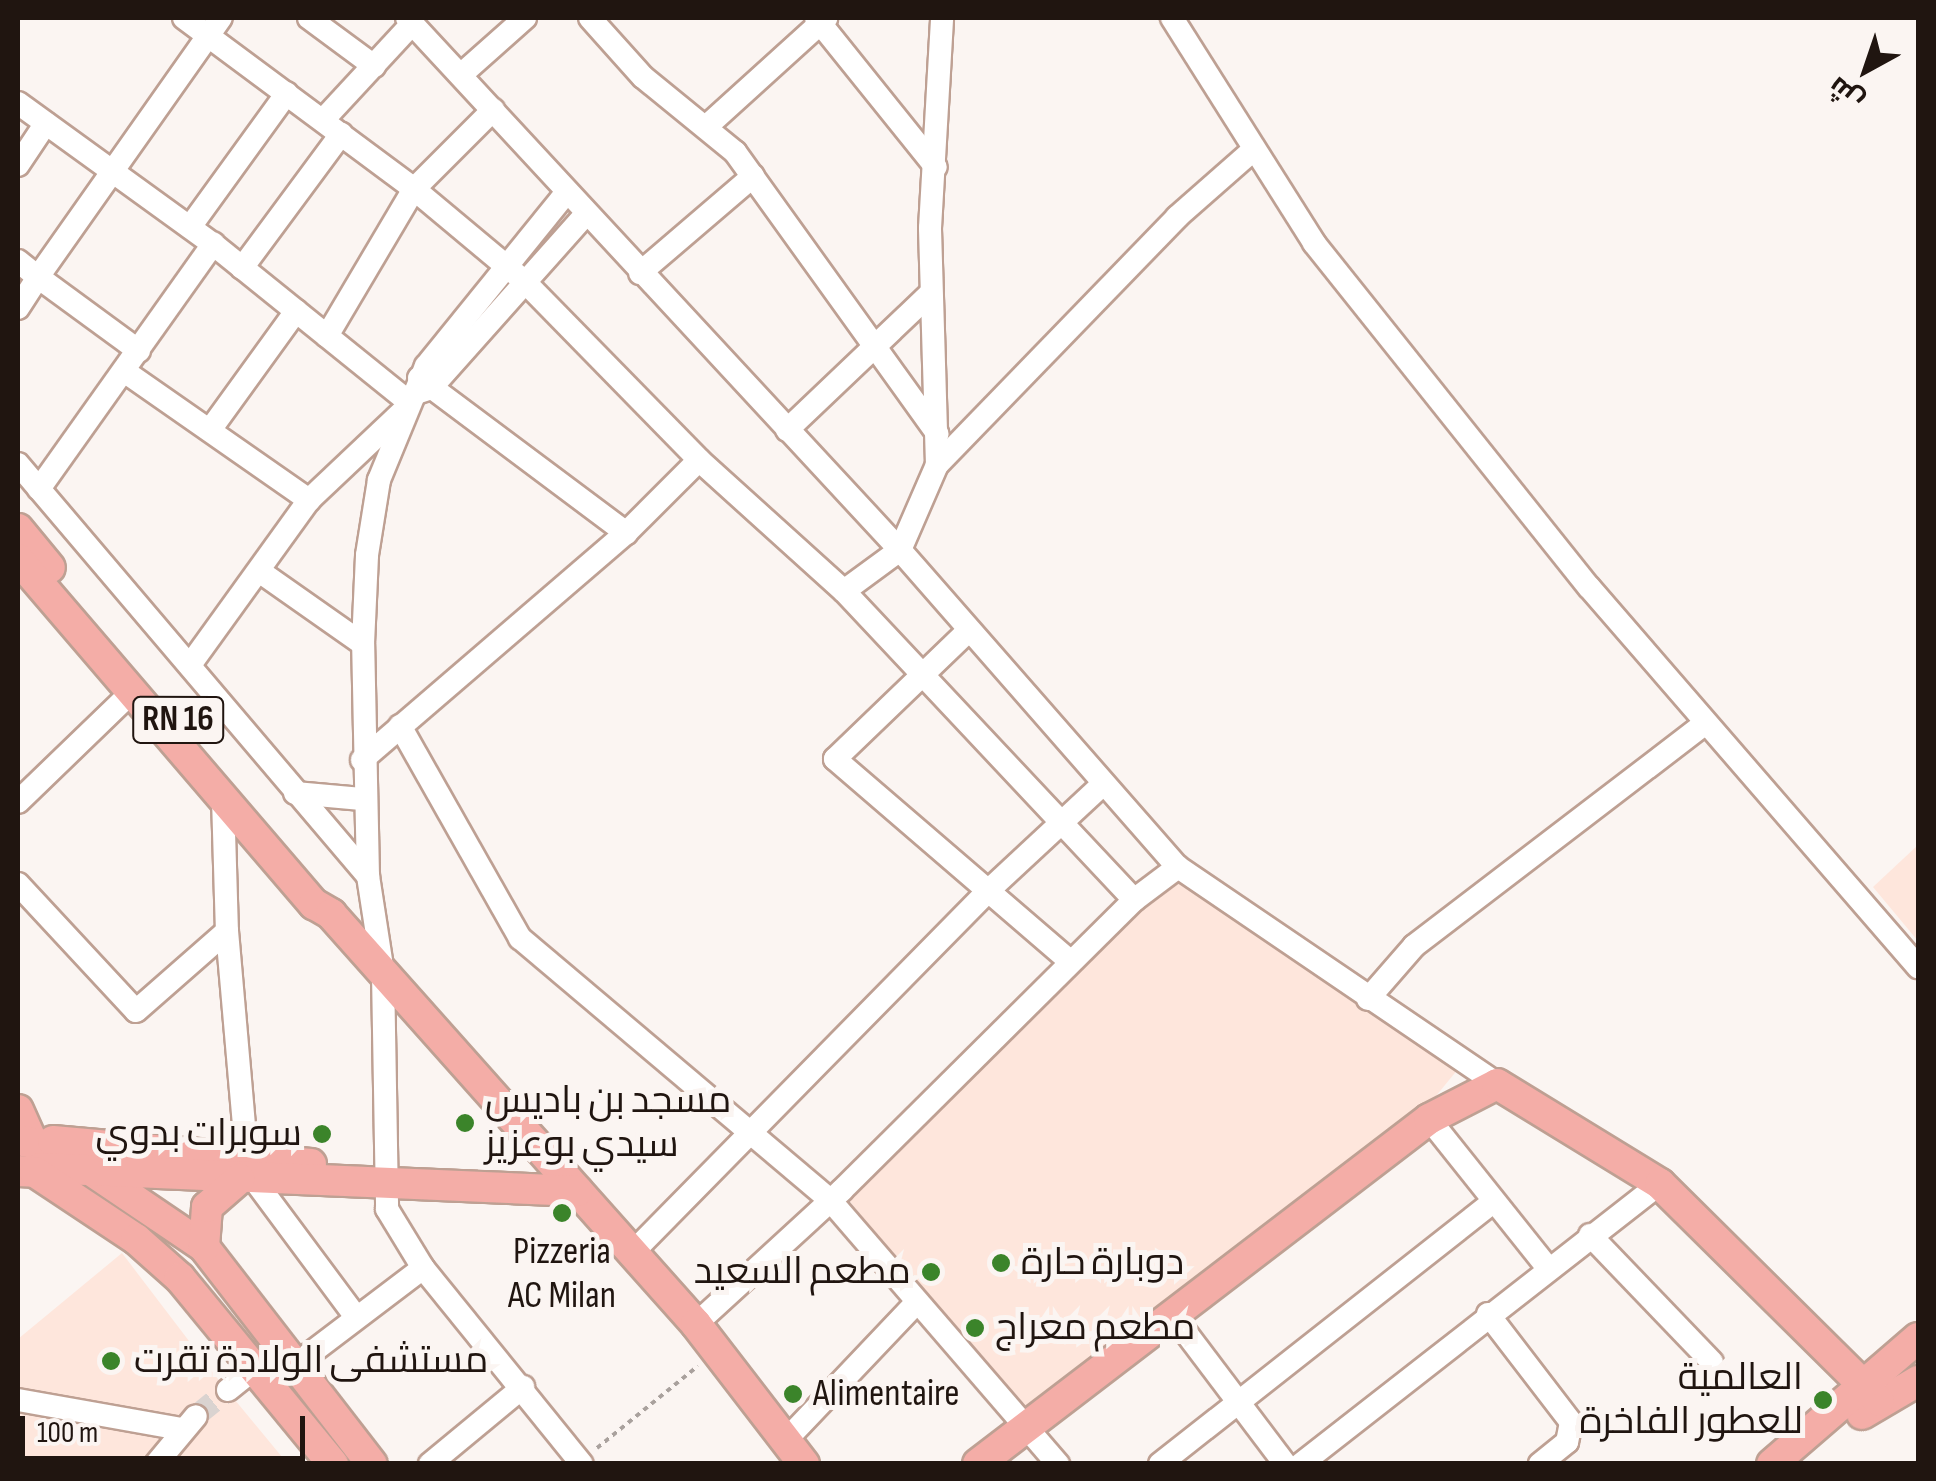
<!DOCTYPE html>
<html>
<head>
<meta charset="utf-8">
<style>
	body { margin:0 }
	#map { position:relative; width:1936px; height:1481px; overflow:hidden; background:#fbf5f2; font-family:"Sofia Sans Condensed",Cairo,sans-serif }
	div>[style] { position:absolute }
	.built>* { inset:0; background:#fee6dc }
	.minor-tunnel>* { height:22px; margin-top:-11px; transform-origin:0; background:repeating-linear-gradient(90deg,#dad3d0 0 22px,transparent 0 33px) }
	.path>* { height:4px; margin-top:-2px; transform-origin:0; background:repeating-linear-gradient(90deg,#a9a19d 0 5px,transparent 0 10px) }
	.roads { filter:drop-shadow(2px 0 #bea093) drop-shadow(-2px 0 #bea093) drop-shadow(0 2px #bea093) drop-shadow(0 -2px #bea093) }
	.minor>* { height:22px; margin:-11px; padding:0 11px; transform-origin:11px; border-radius:11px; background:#fff }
	.major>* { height:30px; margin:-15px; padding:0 15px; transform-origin:15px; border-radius:15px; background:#f4ada7 }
	.dots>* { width:28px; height:28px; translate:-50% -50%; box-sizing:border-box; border:5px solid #fbf5f2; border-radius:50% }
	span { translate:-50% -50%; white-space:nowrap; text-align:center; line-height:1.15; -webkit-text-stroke:10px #fbf5f2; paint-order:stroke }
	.shield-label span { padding:2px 8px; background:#fbf5f2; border:2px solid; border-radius:8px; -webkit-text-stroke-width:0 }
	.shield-label { font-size:35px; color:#201510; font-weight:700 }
	.poi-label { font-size:38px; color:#201510 }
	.left { translate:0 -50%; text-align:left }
	.right { translate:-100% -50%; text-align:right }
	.frame { position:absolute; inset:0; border:20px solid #201510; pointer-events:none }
	.north { position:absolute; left:1816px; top:20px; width:100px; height:100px; -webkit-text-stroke:8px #fbf5f2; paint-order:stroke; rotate:220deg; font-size:28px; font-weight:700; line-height:40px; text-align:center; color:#201510 }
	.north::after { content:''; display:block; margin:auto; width:35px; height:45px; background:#201510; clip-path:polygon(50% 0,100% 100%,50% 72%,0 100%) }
	.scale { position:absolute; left:20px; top:1416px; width:285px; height:45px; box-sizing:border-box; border:5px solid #201510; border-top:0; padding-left:12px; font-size:30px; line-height:35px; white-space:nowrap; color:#201510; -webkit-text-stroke:8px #fbf5f2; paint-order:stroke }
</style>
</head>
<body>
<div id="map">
	<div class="built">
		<i style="clip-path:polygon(1918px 845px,1918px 941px,1873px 887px)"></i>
		<i style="clip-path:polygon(1186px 875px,1463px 1063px,1436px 1096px,1019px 1411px,843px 1193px,1124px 913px)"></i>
		<i style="clip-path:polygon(122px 1253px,221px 1383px,287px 1463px,18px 1464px,18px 1339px)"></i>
	</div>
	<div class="minor-tunnel">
		<i style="left:196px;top:1416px;width:41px;rotate:-39.1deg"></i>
	</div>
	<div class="path">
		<i style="left:597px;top:1448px;width:130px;rotate:-39.1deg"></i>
	</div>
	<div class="roads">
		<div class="minor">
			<i style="left:184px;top:18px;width:287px;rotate:36.6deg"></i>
			<i style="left:414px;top:189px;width:143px;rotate:39.9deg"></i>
			<i style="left:524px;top:281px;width:250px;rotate:45.6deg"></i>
			<i style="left:699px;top:460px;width:195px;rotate:42.1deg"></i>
			<i style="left:844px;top:591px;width:69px;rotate:-36.2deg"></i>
			<i style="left:900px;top:550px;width:93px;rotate:-66.5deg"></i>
			<i style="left:937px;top:465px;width:237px;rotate:-91.7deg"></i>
			<i style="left:930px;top:228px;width:210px;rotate:-86.7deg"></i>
			<i style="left:309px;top:18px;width:81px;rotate:36.4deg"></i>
			<i style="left:407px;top:18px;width:725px;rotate:47.18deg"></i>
			<i style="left:900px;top:550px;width:422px;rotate:48.8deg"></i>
			<i style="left:1178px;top:867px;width:386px;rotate:34.2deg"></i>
			<i style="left:590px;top:18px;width:79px;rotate:48.1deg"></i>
			<i style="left:643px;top:77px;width:119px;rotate:39.2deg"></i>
			<i style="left:735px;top:152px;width:347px;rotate:54.3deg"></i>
			<i style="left:816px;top:18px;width:191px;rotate:51.2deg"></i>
			<i style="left:1172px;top:18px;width:266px;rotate:57.7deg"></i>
			<i style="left:1314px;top:243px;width:440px;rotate:51.4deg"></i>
			<i style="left:1589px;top:587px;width:503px;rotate:49.11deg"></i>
			<i style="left:463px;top:73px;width:83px;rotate:-41.6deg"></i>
			<i style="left:18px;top:103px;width:241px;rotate:35.9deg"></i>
			<i style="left:213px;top:244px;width:252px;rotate:38.9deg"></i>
			<i style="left:324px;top:119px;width:131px;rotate:-47.2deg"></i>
			<i style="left:707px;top:126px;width:161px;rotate:-42.2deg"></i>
			<i style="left:18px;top:165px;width:50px;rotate:-56.3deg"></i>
			<i style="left:190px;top:227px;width:165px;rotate:-54.1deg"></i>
			<i style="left:18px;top:261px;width:26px;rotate:39deg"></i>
			<i style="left:38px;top:277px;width:317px;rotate:-54.8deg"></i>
			<i style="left:242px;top:268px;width:167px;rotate:-53.5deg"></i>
			<i style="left:640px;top:273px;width:149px;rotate:-40.6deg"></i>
			<i style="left:18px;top:308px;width:37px;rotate:-57deg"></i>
			<i style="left:38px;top:277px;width:125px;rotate:36.2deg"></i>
			<i style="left:327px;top:336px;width:171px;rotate:-59.4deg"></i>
			<i style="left:414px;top:189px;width:112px;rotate:-45deg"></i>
			<i style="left:124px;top:371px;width:226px;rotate:34.9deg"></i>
			<i style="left:419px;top:378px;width:259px;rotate:36.8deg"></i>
			<i style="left:416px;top:393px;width:16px;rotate:-18deg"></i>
			<i style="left:431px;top:388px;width:232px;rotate:-48.3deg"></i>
			<i style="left:210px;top:430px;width:147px;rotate:-54.1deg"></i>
			<i style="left:787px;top:430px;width:199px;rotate:-43.6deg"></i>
			<i style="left:18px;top:464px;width:541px;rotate:49.65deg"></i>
			<i style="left:368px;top:876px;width:98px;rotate:81.2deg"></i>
			<i style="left:383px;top:973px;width:236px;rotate:89deg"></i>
			<i style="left:387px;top:1209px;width:69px;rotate:58.6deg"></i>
			<i style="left:423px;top:1268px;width:252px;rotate:51deg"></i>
			<i style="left:937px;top:465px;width:345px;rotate:-45.9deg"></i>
			<i style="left:1177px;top:217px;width:98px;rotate:-41.3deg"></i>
			<i style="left:39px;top:489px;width:301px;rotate:-54.6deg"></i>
			<i style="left:259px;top:571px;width:127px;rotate:35.1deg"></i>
			<i style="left:844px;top:591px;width:424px;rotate:46.8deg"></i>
			<i style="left:967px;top:632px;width:183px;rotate:136.1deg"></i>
			<i style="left:835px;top:759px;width:311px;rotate:40.7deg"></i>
			<i style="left:190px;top:665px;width:203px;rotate:-54.2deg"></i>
			<i style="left:309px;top:500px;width:128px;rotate:-43.4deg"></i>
			<i style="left:400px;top:726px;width:244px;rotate:60.5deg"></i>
			<i style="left:520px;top:938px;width:406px;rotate:40.2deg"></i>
			<i style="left:830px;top:1200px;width:349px;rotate:49.2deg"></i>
			<i style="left:362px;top:760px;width:348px;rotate:-40.7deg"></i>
			<i style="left:626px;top:533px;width:103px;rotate:-45deg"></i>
			<i style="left:295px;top:793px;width:67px;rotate:5.1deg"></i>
			<i style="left:223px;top:798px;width:133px;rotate:88.3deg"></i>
			<i style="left:227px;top:931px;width:228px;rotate:85deg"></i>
			<i style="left:247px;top:1158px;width:24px;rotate:71deg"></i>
			<i style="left:255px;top:1181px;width:169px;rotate:53.4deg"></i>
			<i style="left:18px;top:802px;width:161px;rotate:-44deg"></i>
			<i style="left:368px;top:876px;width:232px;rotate:-91.2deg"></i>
			<i style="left:363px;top:644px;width:89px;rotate:-87.4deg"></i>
			<i style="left:367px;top:555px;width:76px;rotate:-80.9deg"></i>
			<i style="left:379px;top:480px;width:123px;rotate:-67.6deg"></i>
			<i style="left:426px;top:366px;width:223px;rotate:-51deg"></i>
			<i style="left:18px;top:884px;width:173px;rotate:47.1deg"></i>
			<i style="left:136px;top:1011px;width:121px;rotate:-41.3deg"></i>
			<i style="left:1368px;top:999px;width:70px;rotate:-49deg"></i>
			<i style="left:1414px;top:946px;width:367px;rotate:-37.4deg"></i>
			<i style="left:1429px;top:1119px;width:191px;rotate:51.4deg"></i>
			<i style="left:1590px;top:1235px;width:176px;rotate:46.2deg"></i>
			<i style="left:633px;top:1252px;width:506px;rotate:-45.48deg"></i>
			<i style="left:988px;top:891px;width:154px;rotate:-42.9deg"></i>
			<i style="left:1488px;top:1314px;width:136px;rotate:52.5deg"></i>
			<i style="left:1571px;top:1422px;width:20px;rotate:101deg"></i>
			<i style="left:1567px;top:1442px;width:35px;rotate:141deg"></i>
			<i style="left:1174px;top:1317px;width:184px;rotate:52.9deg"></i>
			<i style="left:696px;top:1324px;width:198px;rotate:-42.5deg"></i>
			<i style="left:842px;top:1190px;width:412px;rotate:-44.8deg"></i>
			<i style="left:1134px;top:900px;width:55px;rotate:-36.9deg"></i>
			<i style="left:270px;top:1384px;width:192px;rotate:-37.2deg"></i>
			<i style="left:228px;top:1390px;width:36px;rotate:-39deg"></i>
			<i style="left:18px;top:1400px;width:165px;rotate:10.1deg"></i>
			<i style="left:787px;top:1439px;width:187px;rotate:-46.5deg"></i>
			<i style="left:156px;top:1464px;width:62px;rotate:-50.2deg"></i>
			<i style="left:430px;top:1464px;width:121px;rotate:-39.6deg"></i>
			<i style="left:1160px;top:1464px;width:425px;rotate:-38.2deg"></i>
			<i style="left:1301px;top:1464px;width:455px;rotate:-38deg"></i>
		</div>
		<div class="major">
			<i style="left:18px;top:529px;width:50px;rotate:50.6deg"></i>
			<i style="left:18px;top:559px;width:455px;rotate:49.4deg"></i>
			<i style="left:314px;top:904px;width:20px;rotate:30deg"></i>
			<i style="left:331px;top:914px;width:549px;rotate:48.32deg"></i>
			<i style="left:696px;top:1324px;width:177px;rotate:52.4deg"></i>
			<i style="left:18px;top:1110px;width:30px;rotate:66deg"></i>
			<i style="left:18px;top:1140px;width:41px;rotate:11.3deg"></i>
			<i style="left:58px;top:1148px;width:176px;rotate:34.1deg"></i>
			<i style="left:204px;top:1247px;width:274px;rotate:52.3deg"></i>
			<i style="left:53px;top:1141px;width:259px;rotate:5.1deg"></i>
			<i style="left:40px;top:1168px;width:538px;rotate:2.45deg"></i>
			<i style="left:18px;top:1171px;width:17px;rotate:3deg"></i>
			<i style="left:35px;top:1172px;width:121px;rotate:33.6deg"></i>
			<i style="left:136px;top:1239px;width:59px;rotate:41.6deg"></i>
			<i style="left:180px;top:1278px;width:241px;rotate:50.6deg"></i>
			<i style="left:204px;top:1247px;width:40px;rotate:-85.7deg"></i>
			<i style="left:207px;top:1207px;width:43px;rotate:-41.2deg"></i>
			<i style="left:1862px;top:1414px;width:65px;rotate:-30.5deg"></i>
			<i style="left:978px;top:1464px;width:568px;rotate:-37.41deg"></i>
			<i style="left:1429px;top:1119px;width:76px;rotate:-27.2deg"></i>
			<i style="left:1497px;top:1084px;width:191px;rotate:31.5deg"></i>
			<i style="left:1660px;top:1184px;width:308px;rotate:44.7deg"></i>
			<i style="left:1772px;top:1464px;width:193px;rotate:-40.8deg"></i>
		</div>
	</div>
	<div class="dots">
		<i style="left:465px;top:1123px;background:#3b842a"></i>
		<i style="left:322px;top:1134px;background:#3b842a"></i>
		<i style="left:562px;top:1213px;background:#3b842a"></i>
		<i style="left:1001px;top:1263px;background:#3b842a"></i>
		<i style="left:931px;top:1272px;background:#3b842a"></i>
		<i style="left:975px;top:1328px;background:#3b842a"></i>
		<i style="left:111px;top:1361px;background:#3b842a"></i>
		<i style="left:793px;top:1394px;background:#3b842a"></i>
		<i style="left:1823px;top:1400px;background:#3b842a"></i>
	</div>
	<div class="shield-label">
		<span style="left:178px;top:720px">RN 16</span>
	</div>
	<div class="poi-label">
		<span class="left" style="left:485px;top:1123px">مسجد بن باديس<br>سيدي بوعزيز</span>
		<span class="right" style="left:302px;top:1134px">سوبرات بدوي</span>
		<span style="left:562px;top:1274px">Pizzeria<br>AC Milan</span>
		<span class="left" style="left:1021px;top:1263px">دوبارة حارة</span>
		<span class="right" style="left:911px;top:1272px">مطعم السعيد</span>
		<span class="left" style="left:995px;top:1328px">مطعم معراج</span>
		<span class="left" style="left:134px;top:1361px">مستشفى الولادة تقرت</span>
		<span class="right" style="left:1803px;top:1400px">العالمية<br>للعطور الفاخرة</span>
		<span class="left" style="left:813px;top:1394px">Alimentaire</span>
	</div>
	<div class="frame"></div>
	<div class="north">ش</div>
	<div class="scale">100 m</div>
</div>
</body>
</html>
